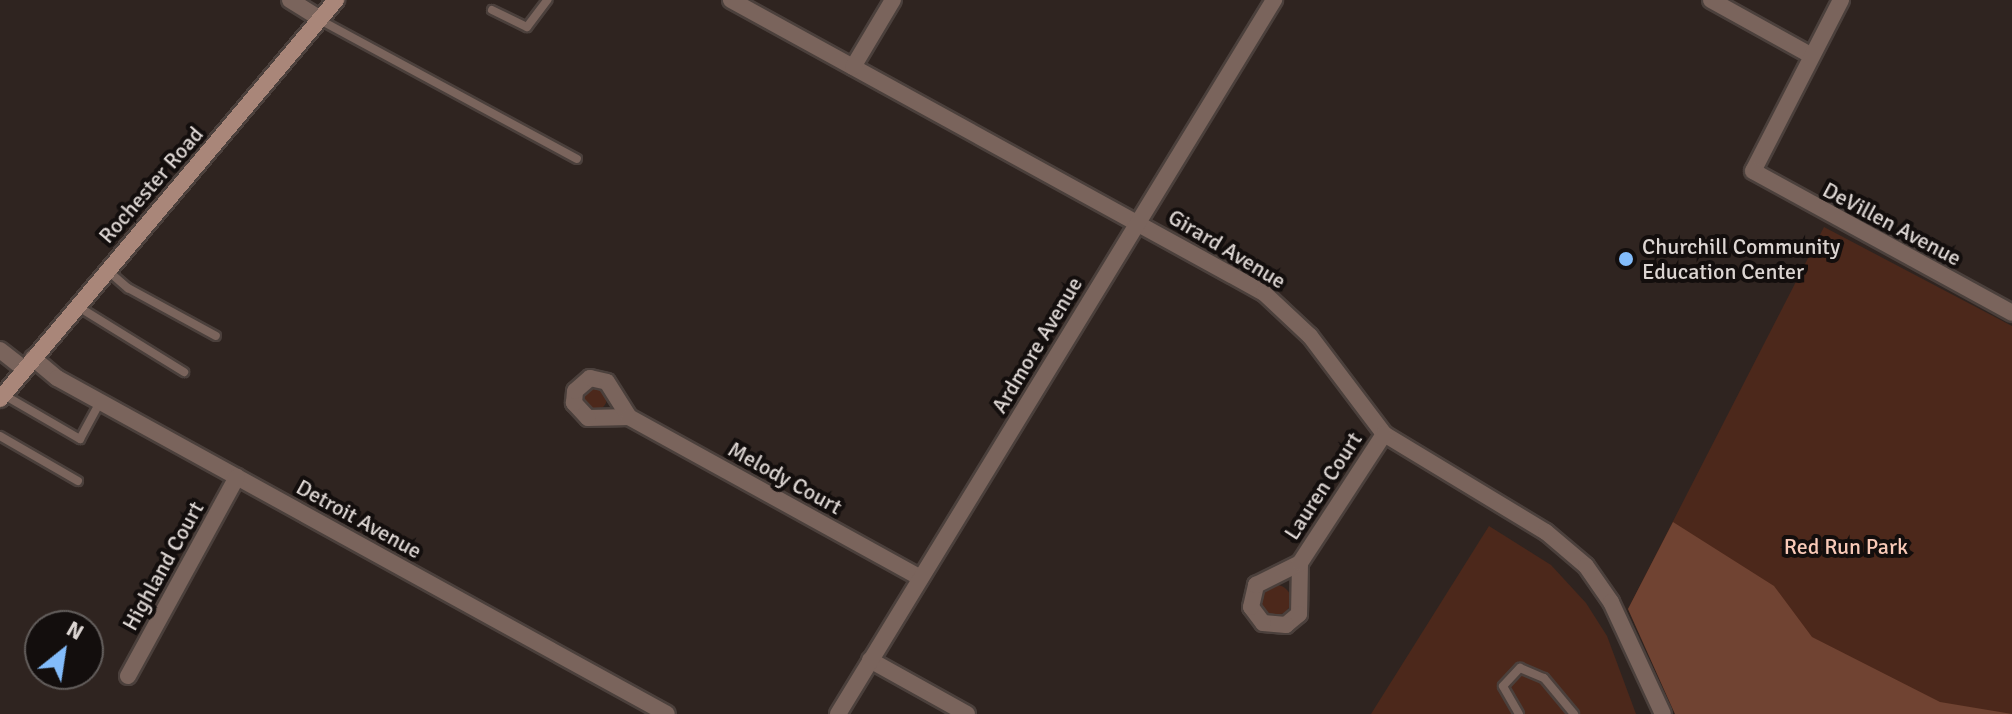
<!DOCTYPE html>
<html>
<head>
<meta charset="utf-8">
<style>
	body { margin:0 }
	#map { position:relative; width:2012px; height:714px; overflow:hidden; background:#2f2420; font-family:Signika,sans-serif }
	div>[style] { position:absolute }
	.green>* { inset:0; background:#4c281b }
	.round { border-radius:50% }
	.forest>* { inset:0; background:#704332 }
	.roads { filter:drop-shadow(2px 0 #4b403c) drop-shadow(-2px 0 #4b403c) drop-shadow(0 2px #4b403c) drop-shadow(0 -2px #4b403c) }
	.service>* { height:8px; margin:-4px; padding:0 4px; transform-origin:4px; border-radius:4px; background:#7a645c }
	.minor>* { height:16px; margin:-8px; padding:0 8px; transform-origin:8px; border-radius:8px; background:#7a645c }
	.secondary>* { height:16px; margin:-8px; padding:0 8px; transform-origin:8px; border-radius:8px; background:#a98679 }
	.dots>* { width:22px; height:22px; translate:-50% -50%; box-sizing:border-box; border:4px solid #130e0d; border-radius:50% }
	span { translate:-50% -50%; white-space:nowrap; text-align:center; line-height:1.15; -webkit-text-stroke:8px #130e0d; paint-order:stroke }
	.street-label { font-size:22px; color:#dcd5d2 }
	.poi-label { font-size:22px; color:#dcd5d2 }
	.left { translate:0 -50%; text-align:left }
	.park-label { font-size:22px; color:#f8c9b7 }
	.north { position:absolute; left:24px; top:610px; width:80px; height:80px; box-sizing:border-box; background:#130e0d; border:2px solid #635e5c; border-radius:50%; rotate:30deg; font-size:22px; font-weight:700; line-height:32px; text-align:center; color:#dcd5d2 }
	.north::after { content:''; display:block; margin:auto; width:28px; height:36px; background:#83bcfb; clip-path:polygon(50% 0,100% 100%,50% 72%,0 100%) }
</style>
</head>
<body>
<div id="map">
	<div class="green">
		<i style="clip-path:polygon(1824px 227px,2012px 326px,2012px 714px,1675px 714px,1628px 609px)"></i>
		<i class="round" style="left:583px;top:386px;width:24px;height:24px"></i>
		<i style="clip-path:polygon(1489px 526px,1551px 565px,1586px 603px,1607px 636px,1636px 714px,1371px 714px)"></i>
		<i class="round" style="left:1261px;top:585px;width:30px;height:30px"></i>
	</div>
	<div class="forest">
		<i style="clip-path:polygon(1673px 522px,1774px 586px,1812px 637px,1940px 702px,2012px 714px,1675px 714px,1628px 609px)"></i>
	</div>
	<div class="roads">
		<div class="service">
			<i style="left:492px;top:10px;width:39px;rotate:26deg"></i>
			<i style="left:527px;top:27px;width:34px;rotate:-53deg"></i>
			<i style="left:320px;top:20px;width:292px;rotate:28.4deg"></i>
			<i style="left:107px;top:270px;width:28px;rotate:41deg"></i>
			<i style="left:128px;top:288px;width:100px;rotate:28.6deg"></i>
			<i style="left:77px;top:306px;width:126px;rotate:31.7deg"></i>
			<i style="left:4px;top:395px;width:88px;rotate:30.1deg"></i>
			<i style="left:80px;top:439px;width:42px;rotate:-61.6deg"></i>
			<i style="left:0;top:436px;width:90px;rotate:30deg"></i>
			<i style="left:1519px;top:714px;width:32px;rotate:-120deg"></i>
			<i style="left:1503px;top:686px;width:25px;rotate:-47deg"></i>
			<i style="left:1520px;top:668px;width:26px;rotate:23deg"></i>
			<i style="left:1544px;top:678px;width:47px;rotate:50.2deg"></i>
		</div>
		<div class="minor">
			<i style="left:290px;top:0;width:36px;rotate:32deg"></i>
			<i style="left:731px;top:0;width:608px;rotate:28.8deg"></i>
			<i style="left:1264px;top:293px;width:63px;rotate:43.1deg"></i>
			<i style="left:1310px;top:336px;width:123px;rotate:52.9deg"></i>
			<i style="left:1384px;top:434px;width:189px;rotate:31.2deg"></i>
			<i style="left:1546px;top:532px;width:52px;rotate:40.4deg"></i>
			<i style="left:1586px;top:566px;width:44px;rotate:55.2deg"></i>
			<i style="left:1611px;top:602px;width:123px;rotate:65.1deg"></i>
			<i style="left:1711px;top:0;width:115px;rotate:29deg"></i>
			<i style="left:1841px;top:0;width:192px;rotate:117.2deg"></i>
			<i style="left:1753px;top:171px;width:295px;rotate:28.7deg"></i>
			<i style="left:853px;top:67px;width:78px;rotate:-59.2deg"></i>
			<i style="left:0;top:350px;width:31px;rotate:38deg"></i>
			<i style="left:33px;top:358px;width:31px;rotate:40deg"></i>
			<i style="left:57px;top:378px;width:696px;rotate:28.85deg"></i>
			<i style="left:629px;top:417px;width:41px;rotate:178.6deg"></i>
			<i style="left:588px;top:418px;width:21px;rotate:-133deg"></i>
			<i style="left:574px;top:403px;width:12px;rotate:-85deg"></i>
			<i style="left:575px;top:391px;width:20px;rotate:-41deg"></i>
			<i style="left:590px;top:378px;width:17px;rotate:13deg"></i>
			<i style="left:607px;top:382px;width:41px;rotate:57.8deg"></i>
			<i style="left:629px;top:417px;width:333px;rotate:28.9deg"></i>
			<i style="left:1300px;top:563px;width:51px;rotate:91.1deg"></i>
			<i style="left:1299px;top:614px;width:17px;rotate:140deg"></i>
			<i style="left:1286px;top:625px;width:23px;rotate:-175deg"></i>
			<i style="left:1263px;top:623px;width:20px;rotate:-127deg"></i>
			<i style="left:1251px;top:607px;width:23px;rotate:-77deg"></i>
			<i style="left:1256px;top:585px;width:49px;rotate:-26.6deg"></i>
			<i style="left:1300px;top:563px;width:154px;rotate:-56.9deg"></i>
			<i style="left:870px;top:660px;width:111px;rotate:29.1deg"></i>
			<i style="left:128px;top:676px;width:227px;rotate:-61.3deg"></i>
			<i style="left:838px;top:714px;width:837px;rotate:-58.59deg"></i>
		</div>
		<div class="secondary">
			<i style="left:0;top:399px;width:522px;rotate:-49.9deg"></i>
		</div>
	</div>
	<div class="dots">
		<i style="left:1626px;top:259px;background:#83bcfb"></i>
	</div>
	<div class="street-label">
		<span style="left:151px;top:185px;rotate:-49deg">Rochester Road</span>
		<span style="left:1892px;top:224px;rotate:28deg">DeVillen Avenue</span>
		<span style="left:1227px;top:249px;rotate:31deg">Girard Avenue</span>
		<span style="left:1037px;top:345px;rotate:-59deg">Ardmore Avenue</span>
		<span style="left:785px;top:478px;rotate:29deg">Melody Court</span>
		<span style="left:1323px;top:486px;rotate:-57deg">Lauren Court</span>
		<span style="left:359px;top:519px;rotate:29deg">Detroit Avenue</span>
		<span style="left:163px;top:566px;rotate:-61deg">Highland Court</span>
	</div>
	<div class="poi-label">
		<span class="left" style="left:1642px;top:259px">Churchill Community<br>Education Center</span>
	</div>
	<div class="park-label">
		<span style="left:1846px;top:547px">Red Run Park</span>
	</div>
	<div class="north">N</div>
</div>
</body>
</html>
